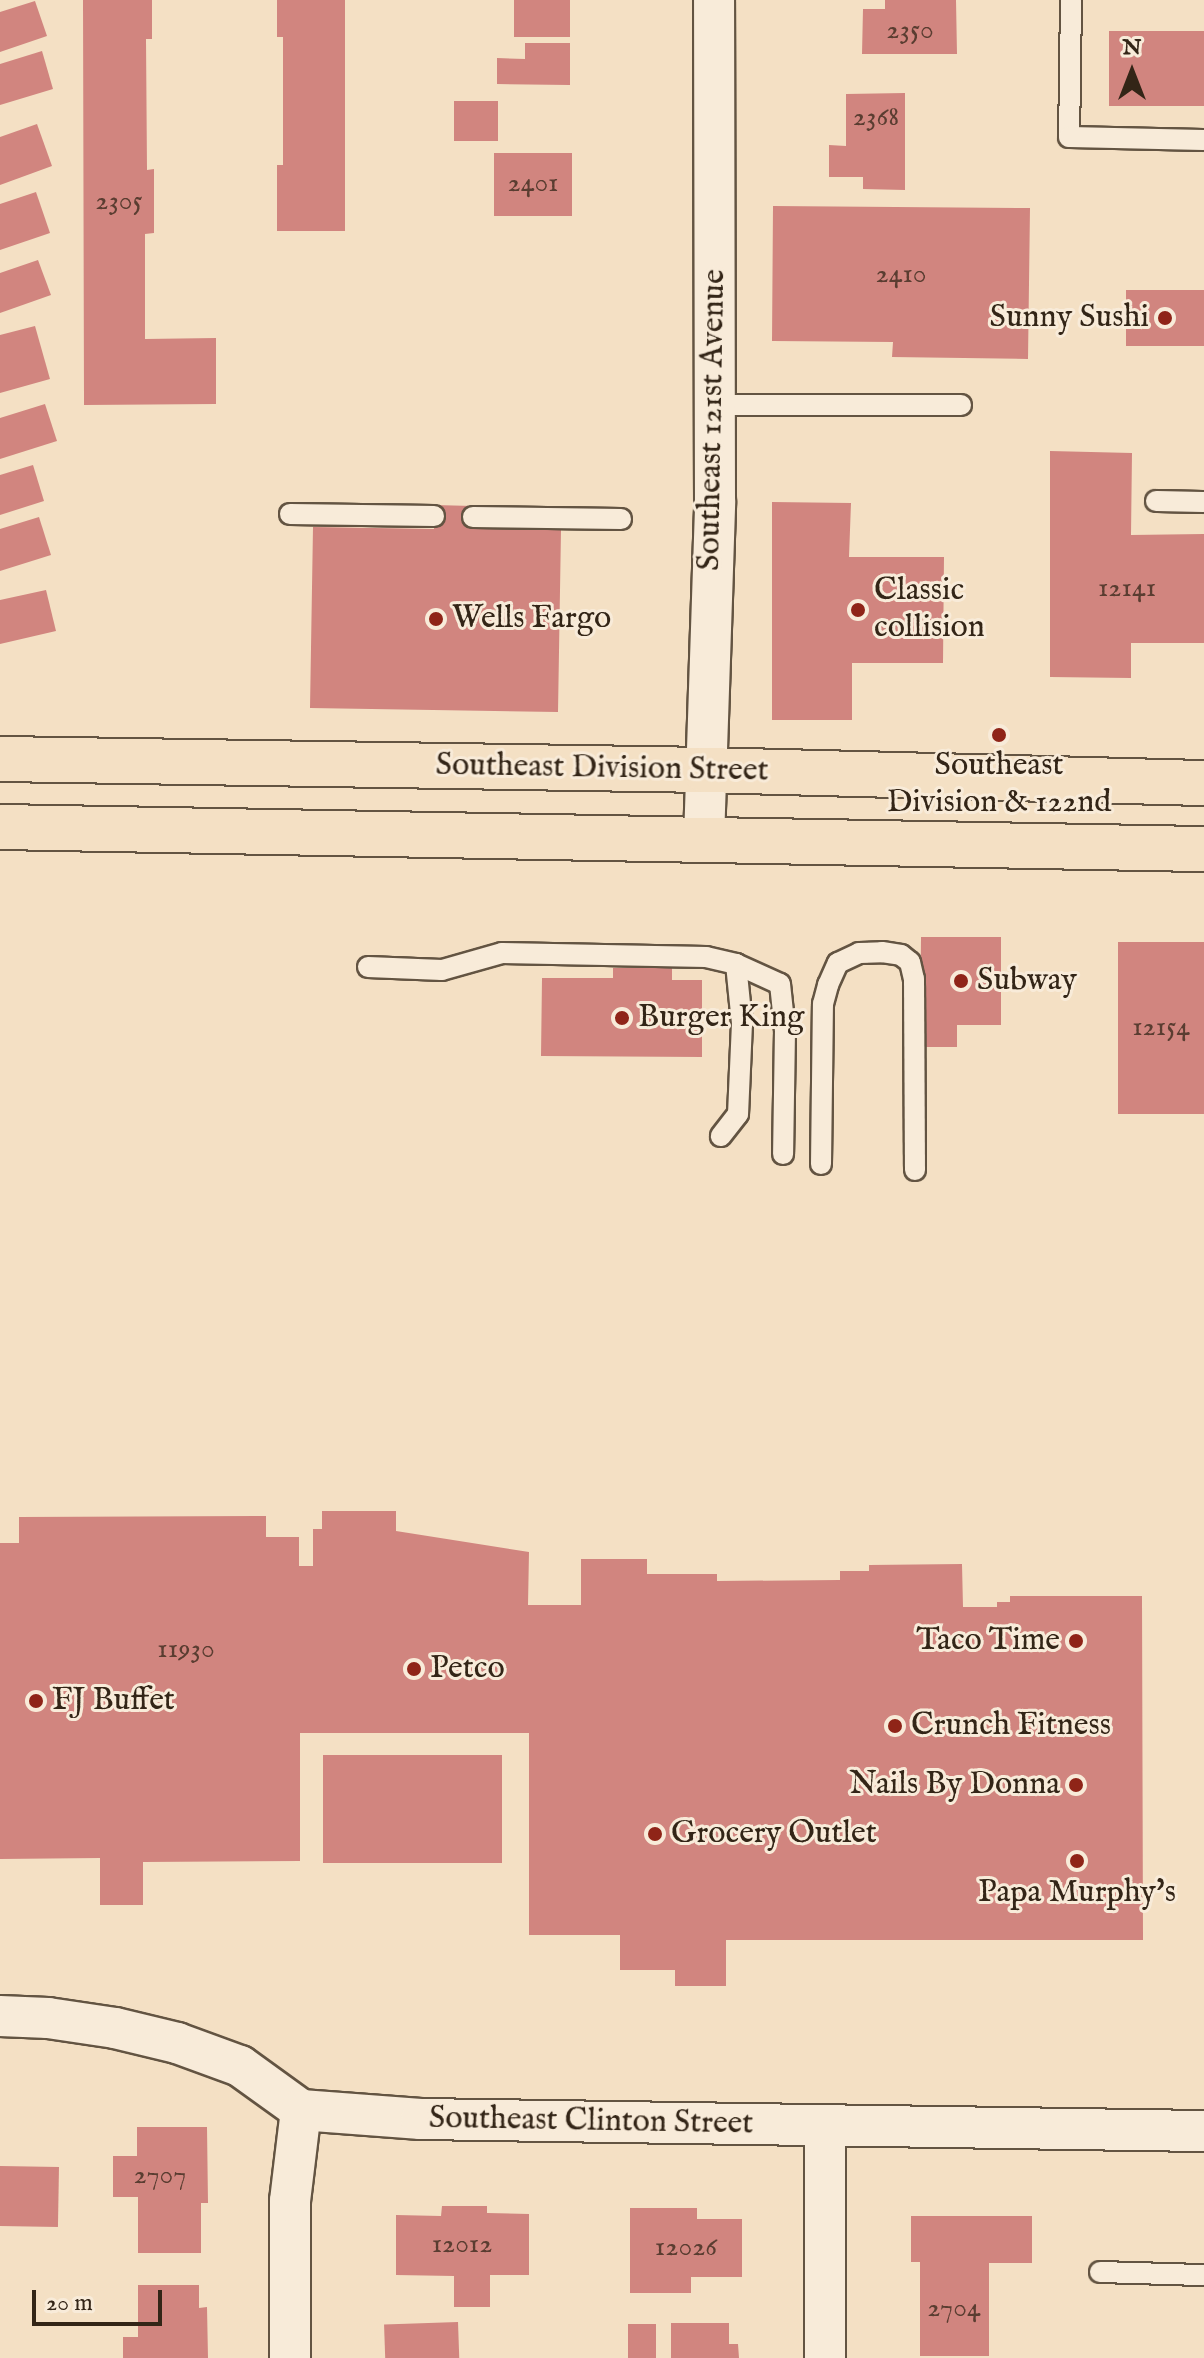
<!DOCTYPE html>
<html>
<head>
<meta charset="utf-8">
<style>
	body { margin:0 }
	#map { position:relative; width:1204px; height:2358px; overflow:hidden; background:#f4e0c4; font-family:"IM FELL English",serif }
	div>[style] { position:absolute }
	.building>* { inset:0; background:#d1857f; transform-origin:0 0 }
	.roads { filter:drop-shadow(2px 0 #635442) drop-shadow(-2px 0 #635442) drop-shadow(0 2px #635442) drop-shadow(0 -2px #635442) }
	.lane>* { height:20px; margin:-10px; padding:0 10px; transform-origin:10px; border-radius:10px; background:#f8ebd9 }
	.street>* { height:40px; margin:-20px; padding:0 20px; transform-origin:20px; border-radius:20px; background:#f8ebd9 }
	.primary>* { height:44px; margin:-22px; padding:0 22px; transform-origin:22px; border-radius:22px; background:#f4e0c4 }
	.dots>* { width:22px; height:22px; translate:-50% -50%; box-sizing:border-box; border:4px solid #f8ebd9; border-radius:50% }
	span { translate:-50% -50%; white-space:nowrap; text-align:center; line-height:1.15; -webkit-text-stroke:6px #f8ebd9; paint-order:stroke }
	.number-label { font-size:28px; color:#5a3d31 }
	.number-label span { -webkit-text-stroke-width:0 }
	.poi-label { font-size:32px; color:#332517 }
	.right { translate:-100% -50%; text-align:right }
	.left { translate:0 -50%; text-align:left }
	.street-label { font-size:32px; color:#332517 }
	.north { position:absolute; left:1092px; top:32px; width:80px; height:80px; -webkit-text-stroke:6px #f8ebd9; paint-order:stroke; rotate:0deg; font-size:22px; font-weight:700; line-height:32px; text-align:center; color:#332517 }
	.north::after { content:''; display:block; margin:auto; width:28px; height:36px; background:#332517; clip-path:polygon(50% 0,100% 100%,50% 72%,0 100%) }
	.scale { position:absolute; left:32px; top:2290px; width:130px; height:36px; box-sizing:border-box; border:4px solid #332517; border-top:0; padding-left:10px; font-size:24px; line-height:28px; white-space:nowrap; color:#332517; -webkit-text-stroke:6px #f8ebd9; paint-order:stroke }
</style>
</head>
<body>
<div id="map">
	<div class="building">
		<i style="clip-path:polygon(83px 0,152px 0,152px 39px,146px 39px,147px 170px,154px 169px,154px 233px,145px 234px,145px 339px,216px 338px,216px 404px,84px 405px)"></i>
		<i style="clip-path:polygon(277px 0,345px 0,345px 231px,277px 231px,277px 165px,283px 165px,283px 37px,277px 37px)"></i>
		<i style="left:514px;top:0;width:56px;height:37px"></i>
		<i style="clip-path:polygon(885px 0,956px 0,957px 54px,862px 54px,863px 9px,885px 9px)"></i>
		<i style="clip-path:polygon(35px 1px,47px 36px,0 52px,0 12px)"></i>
		<i style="left:1204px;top:31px;width:75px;height:95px;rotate:90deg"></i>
		<i style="clip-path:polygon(525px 43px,570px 43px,570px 85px,497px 84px,497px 58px,525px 59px)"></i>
		<i style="clip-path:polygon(42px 51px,53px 89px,0 105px,0 64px)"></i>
		<i style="clip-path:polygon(905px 93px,905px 190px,863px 189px,863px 177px,829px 177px,829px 145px,846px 146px,846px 94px)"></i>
		<i style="left:498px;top:101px;width:40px;height:44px;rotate:90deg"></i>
		<i style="clip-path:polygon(37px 124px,52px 166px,0 185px,0 137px)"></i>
		<i style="left:494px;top:153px;width:78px;height:63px"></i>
		<i style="clip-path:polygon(36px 192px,50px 233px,0 250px,0 204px)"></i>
		<i style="clip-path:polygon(773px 206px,1030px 208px,1028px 359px,892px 357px,893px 342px,772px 341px)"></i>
		<i style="clip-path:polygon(38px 260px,51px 295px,0 313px,0 273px)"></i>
		<i style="left:1126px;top:290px;width:78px;height:56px"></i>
		<i style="clip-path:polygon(35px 326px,50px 379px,0 393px,0 335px)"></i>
		<i style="clip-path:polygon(45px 404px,57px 441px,0 459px,0 418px)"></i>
		<i style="clip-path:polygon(1050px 451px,1132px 453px,1131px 535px,1204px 534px,1204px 643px,1131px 643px,1131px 678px,1050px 677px)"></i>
		<i style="clip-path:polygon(33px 465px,44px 501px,0 515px,0 475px)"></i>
		<i style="clip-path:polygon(772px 502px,851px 503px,849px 557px,944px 557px,943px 663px,852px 663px,852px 720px,772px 720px)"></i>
		<i style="clip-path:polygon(434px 505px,473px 506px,473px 528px,561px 530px,558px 712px,310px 708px,313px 527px,434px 529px)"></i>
		<i style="clip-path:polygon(39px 517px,51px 555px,0 571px,0 529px)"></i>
		<i style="clip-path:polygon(46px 590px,56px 631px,0 644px,0 600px)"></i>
		<i style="clip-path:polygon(921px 937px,1001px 937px,1001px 1025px,957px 1025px,957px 1047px,920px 1047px)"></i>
		<i style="left:1118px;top:942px;width:86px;height:172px"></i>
		<i style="clip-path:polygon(613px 968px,672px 968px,672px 980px,702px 980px,702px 1057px,541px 1056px,542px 978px,613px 978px)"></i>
		<i style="clip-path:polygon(322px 1511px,396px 1511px,396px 1531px,529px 1552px,528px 1605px,581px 1605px,581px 1559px,647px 1559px,647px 1574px,717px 1574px,717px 1581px,840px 1580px,840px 1571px,869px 1571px,869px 1565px,962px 1564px,963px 1607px,997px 1607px,997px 1602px,1010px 1602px,1010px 1596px,1142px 1596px,1143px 1940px,726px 1940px,726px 1986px,675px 1986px,675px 1970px,620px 1970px,620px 1935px,529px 1935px,529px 1733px,300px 1733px,300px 1861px,143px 1862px,143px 1905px,100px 1905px,100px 1858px,0 1859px,0 1543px,19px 1543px,19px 1517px,266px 1516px,266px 1537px,299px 1537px,299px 1566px,313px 1566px,313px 1529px,322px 1529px)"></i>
		<i style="left:502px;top:1755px;width:108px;height:179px;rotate:90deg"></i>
		<i style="clip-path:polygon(137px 2127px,207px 2127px,208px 2203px,201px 2203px,201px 2253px,138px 2253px,138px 2197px,113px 2197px,113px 2156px,137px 2156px)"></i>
		<i style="left:0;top:2166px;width:59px;height:60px;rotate:1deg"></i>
		<i style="clip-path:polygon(442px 2206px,487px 2206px,487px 2213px,529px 2214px,529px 2275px,490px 2275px,490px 2307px,454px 2307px,454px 2276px,396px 2275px,396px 2215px,441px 2216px)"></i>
		<i style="clip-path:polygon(630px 2208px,697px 2208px,697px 2219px,742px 2219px,742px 2277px,691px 2277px,691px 2293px,630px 2293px)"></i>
		<i style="clip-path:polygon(911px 2216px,1032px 2216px,1032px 2263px,989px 2263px,989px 2356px,920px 2356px,920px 2262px,911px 2262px)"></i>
		<i style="clip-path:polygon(138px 2285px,199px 2285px,199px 2308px,207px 2307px,208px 2358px,123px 2358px,123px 2337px,138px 2337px)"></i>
		<i style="left:458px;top:2322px;width:36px;height:74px;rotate:88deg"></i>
		<i style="clip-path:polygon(671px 2323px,729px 2323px,729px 2344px,738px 2344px,739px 2358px,671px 2358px)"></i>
		<i style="left:628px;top:2324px;width:28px;height:34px"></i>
	</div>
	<div class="roads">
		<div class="lane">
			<i style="left:1071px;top:0;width:137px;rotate:90.8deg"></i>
			<i style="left:1069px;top:137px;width:135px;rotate:1.3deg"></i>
			<i style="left:714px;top:405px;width:247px"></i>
			<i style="left:1156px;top:501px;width:48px;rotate:1.2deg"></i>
			<i style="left:290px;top:514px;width:144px;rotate:0.8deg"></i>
			<i style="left:473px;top:517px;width:148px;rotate:0.8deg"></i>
			<i style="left:736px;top:964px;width:48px;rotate:24.4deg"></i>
			<i style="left:780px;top:984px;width:47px;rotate:83.9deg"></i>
			<i style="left:785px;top:1031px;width:123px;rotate:90.9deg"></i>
			<i style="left:368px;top:967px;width:74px;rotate:2.3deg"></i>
			<i style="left:442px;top:970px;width:62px;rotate:-15.8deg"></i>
			<i style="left:502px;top:953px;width:204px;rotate:1.1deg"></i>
			<i style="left:706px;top:957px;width:31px;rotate:13deg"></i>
			<i style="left:736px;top:964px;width:59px;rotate:84.2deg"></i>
			<i style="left:742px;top:1023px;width:91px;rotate:92.5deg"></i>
			<i style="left:738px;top:1114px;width:28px;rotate:128deg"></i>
			<i style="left:821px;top:1164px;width:160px;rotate:-89.3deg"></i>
			<i style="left:823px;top:1004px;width:20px;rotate:-75deg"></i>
			<i style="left:828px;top:985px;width:24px;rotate:-66deg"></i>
			<i style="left:838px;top:963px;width:23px;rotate:-25deg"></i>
			<i style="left:859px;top:953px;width:23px;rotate:-2deg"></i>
			<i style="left:882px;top:952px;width:19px;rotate:9deg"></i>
			<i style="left:901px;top:955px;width:11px;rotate:38deg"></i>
			<i style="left:910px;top:962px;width:17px;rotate:77deg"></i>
			<i style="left:914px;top:979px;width:191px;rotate:89.7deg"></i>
			<i style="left:1100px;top:2272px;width:104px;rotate:1.7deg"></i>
		</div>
		<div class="street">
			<i style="left:704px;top:840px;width:339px;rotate:-88.1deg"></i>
			<i style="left:715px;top:501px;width:501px;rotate:-90.11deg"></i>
			<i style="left:0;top:2016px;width:48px;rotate:2.4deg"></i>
			<i style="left:48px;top:2018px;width:68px;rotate:8.5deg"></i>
			<i style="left:115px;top:2028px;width:64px;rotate:13.6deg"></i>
			<i style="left:177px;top:2043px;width:67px;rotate:20.1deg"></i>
			<i style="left:240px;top:2066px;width:75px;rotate:35.8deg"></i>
			<i style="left:301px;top:2110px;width:120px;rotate:4.3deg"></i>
			<i style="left:421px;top:2119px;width:783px;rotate:0.88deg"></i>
			<i style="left:825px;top:2126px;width:232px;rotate:90deg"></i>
			<i style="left:290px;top:2358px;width:157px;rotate:-90deg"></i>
			<i style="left:290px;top:2201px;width:92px;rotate:-83.1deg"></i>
		</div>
		<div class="primary">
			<i style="left:0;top:759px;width:705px;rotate:0.89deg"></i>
			<i style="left:705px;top:770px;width:499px;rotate:1.5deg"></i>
			<i style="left:0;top:827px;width:1204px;rotate:1.05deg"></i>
		</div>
	</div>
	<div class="dots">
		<i style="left:1165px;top:318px;background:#8f2418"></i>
		<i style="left:858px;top:610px;background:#8f2418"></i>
		<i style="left:436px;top:619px;background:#8f2418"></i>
		<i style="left:999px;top:735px;background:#8f2418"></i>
		<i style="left:961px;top:981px;background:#8f2418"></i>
		<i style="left:622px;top:1018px;background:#8f2418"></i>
		<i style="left:1076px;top:1641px;background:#8f2418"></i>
		<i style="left:414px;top:1669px;background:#8f2418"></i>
		<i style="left:36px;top:1701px;background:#8f2418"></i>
		<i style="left:895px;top:1726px;background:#8f2418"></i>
		<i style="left:1076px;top:1785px;background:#8f2418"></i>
		<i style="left:655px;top:1834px;background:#8f2418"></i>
		<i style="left:1077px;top:1861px;background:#8f2418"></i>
	</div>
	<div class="number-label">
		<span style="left:910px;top:31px">2350</span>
		<span style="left:876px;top:118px">2368</span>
		<span style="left:533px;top:184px">2401</span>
		<span style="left:119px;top:202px">2305</span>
		<span style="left:901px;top:275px">2410</span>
		<span style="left:1127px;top:589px">12141</span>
		<span style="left:1161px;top:1028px">12154</span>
		<span style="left:186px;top:1650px">11930</span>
		<span style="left:160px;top:2176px">2707</span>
		<span style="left:462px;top:2245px">12012</span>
		<span style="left:686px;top:2248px">12026</span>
		<span style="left:954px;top:2309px">2704</span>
	</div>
	<div class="poi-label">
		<span class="right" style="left:1149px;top:318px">Sunny Sushi</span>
		<span class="left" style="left:874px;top:610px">Classic<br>collision</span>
		<span class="left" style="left:452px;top:619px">Wells Fargo</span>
		<span style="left:999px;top:785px">Southeast<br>Division &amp; 122nd</span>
		<span class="left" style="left:977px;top:981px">Subway</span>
		<span class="left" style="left:638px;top:1018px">Burger King</span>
		<span class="right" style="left:1060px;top:1641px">Taco Time</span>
		<span class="left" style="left:430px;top:1669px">Petco</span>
		<span class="left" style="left:52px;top:1701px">FJ Buffet</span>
		<span class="left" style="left:911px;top:1726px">Crunch Fitness</span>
		<span class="right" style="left:1060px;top:1785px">Nails By Donna</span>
		<span class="left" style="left:671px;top:1834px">Grocery Outlet</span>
		<span style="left:1077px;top:1893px">Papa Murphy's</span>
	</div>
	<div class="street-label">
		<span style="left:713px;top:420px;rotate:-89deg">Southeast 121st Avenue</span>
		<span style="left:602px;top:769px;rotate:1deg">Southeast Division Street</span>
		<span style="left:591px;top:2122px;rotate:1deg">Southeast Clinton Street</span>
	</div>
	<div class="north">N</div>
	<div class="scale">20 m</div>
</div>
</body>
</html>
